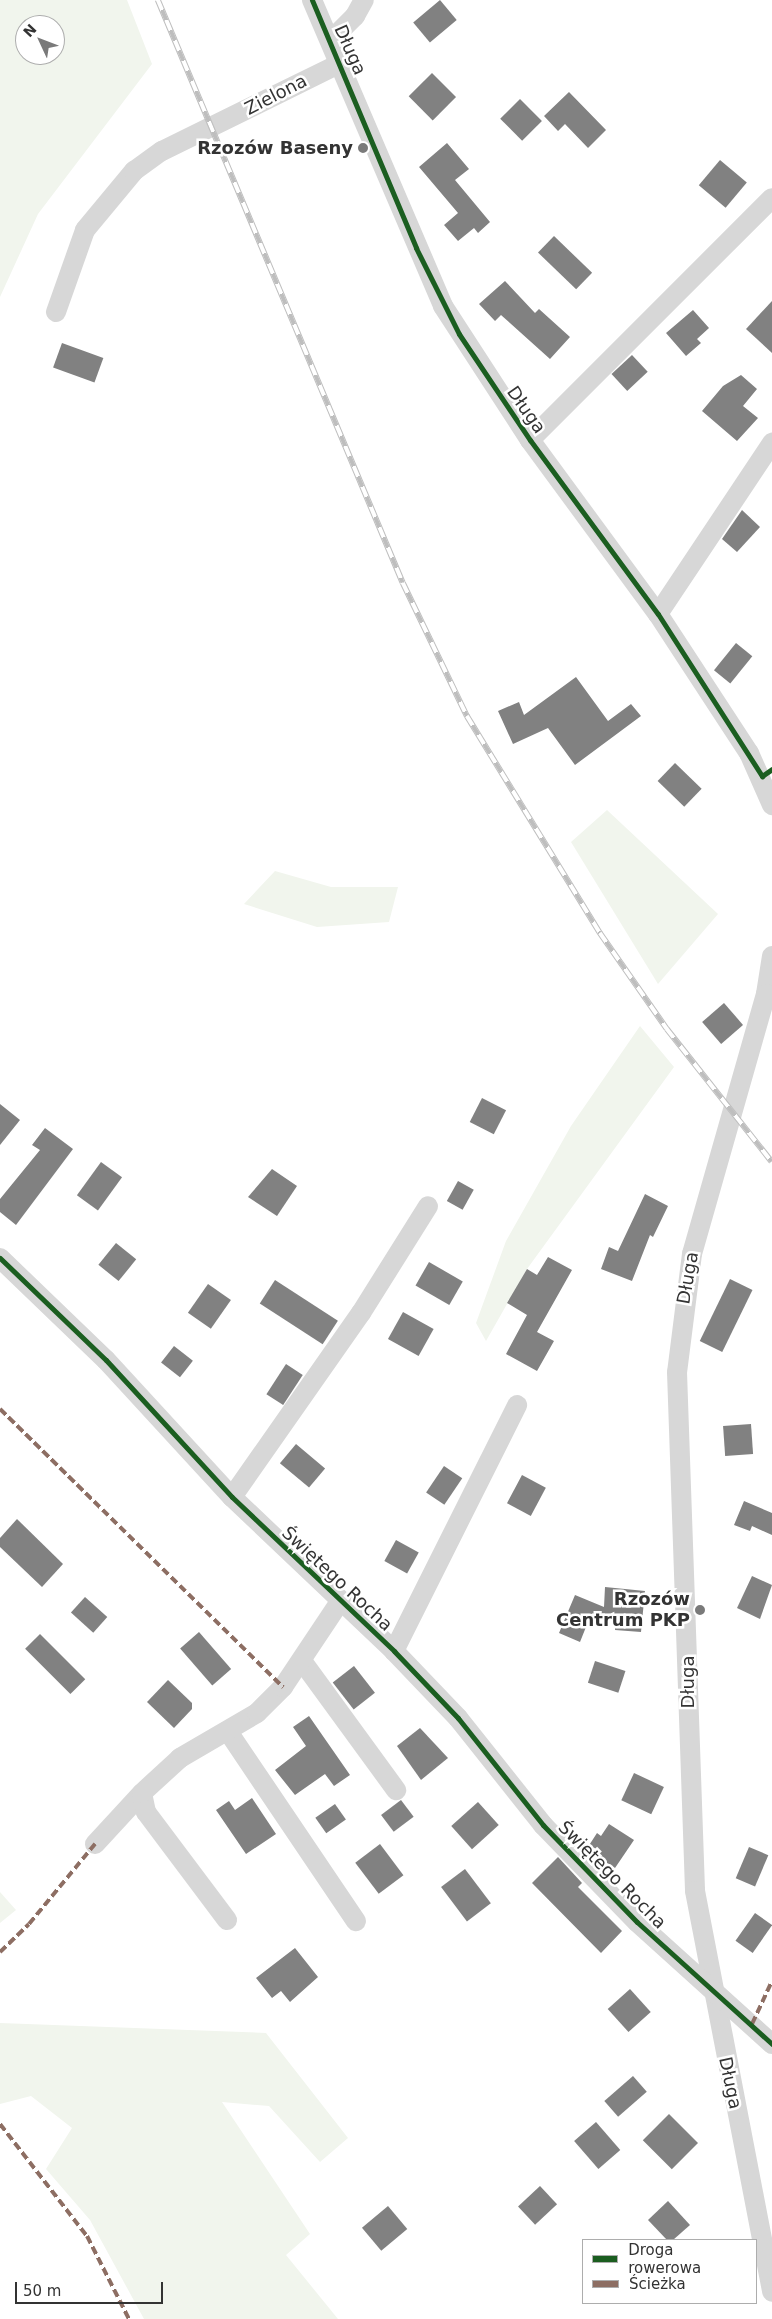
<!DOCTYPE html>
<html>
<head>
<meta charset="utf-8">
<style>
	body { margin:0 }
	#map { position:relative; width:772px; height:2319px; overflow:hidden; background:#fff; font-family:"DejaVu Sans",sans-serif }
	div>[style] { position:absolute }
	.green>* { inset:0; background:#f1f5ed }
	.building>* { inset:0; background:#818181; transform-origin:0 0 }
	.minor>* { height:20px; margin:-10px; padding:0 10px; transform-origin:10px; border-radius:10px; background:#d7d7d7 }
	.rail>* { height:5.5px; margin-top:-2.75px; transform-origin:0; background:repeating-linear-gradient(90deg,#fff 0 11px,#bebebe 0 22px); box-sizing:border-box; border-block:1px solid #bebebe }
	.quiet>* { height:4px; margin-top:-2px; transform-origin:0; background:repeating-linear-gradient(90deg,#8d6e63 0 8px,transparent 0 12px) }
	.cycleway>* { height:5px; margin:-2.5px; padding:0 2.5px; transform-origin:2.5px; border-radius:2.5px; background:#1b5e20 }
	.dots>* { width:14px; height:14px; translate:-50% -50%; box-sizing:border-box; border:2px solid #fff; border-radius:50% }
	span { translate:-50% -50%; white-space:nowrap; text-align:center; line-height:1.15; -webkit-text-stroke:5px #fff; paint-order:stroke }
	.street-label { font-size:18px; color:#333 }
	.poi-label { font-size:18px; color:#333; font-weight:700 }
	.right { translate:-100% -50%; text-align:right }
	.legend { position:absolute; left:582px; top:2239px; width:175px; height:65px; box-sizing:border-box; background:#fff; border:1px solid #adadad; margin:0; padding:6px 9px; list-style:none; font-size:15px; color:#333 }
	.legend li { display:flex; align-items:center; gap:10px; height:25px }
	.legend b { width:25px; border:1px solid #adadad }
	.north { position:absolute; left:15px; top:15px; width:50px; height:50px; box-sizing:border-box; background:#fff; border:1px solid #adadad; border-radius:50%; rotate:313deg; font-size:14px; font-weight:700; line-height:20px; text-align:center; color:#333 }
	.north::after { content:''; display:block; margin:auto; width:18px; height:22px; background:#7a7a7a; clip-path:polygon(50% 0,100% 100%,50% 72%,0 100%) }
	.scale { position:absolute; left:15px; top:2282px; width:148px; height:22px; box-sizing:border-box; border:2px solid #333; border-top:0; padding-left:6px; font-size:15px; line-height:18px; white-space:nowrap; color:#333; -webkit-text-stroke:4px #fff; paint-order:stroke }
</style>
</head>
<body>
<div id="map">
	<div class="green">
		<i style="clip-path:polygon(evenodd,0 0,127px 0,152px 64px,38px 214px,0 297px,0 0,25px 25px,55px 25px,55px 55px,25px 55px,25px 25px)"></i>
		<i style="clip-path:polygon(607px 810px,718px 914px,658px 984px,571px 842px)"></i>
		<i style="clip-path:polygon(275px 871px,331px 887px,398px 887px,389px 922px,317px 927px,244px 904px)"></i>
		<i style="clip-path:polygon(640px 1026px,674px 1067px,527px 1269px,486px 1341px,476px 1323px,506px 1241px,571px 1126px)"></i>
		<i style="clip-path:polygon(0 1892px,16px 1910px,0 1923px)"></i>
		<i style="clip-path:polygon(0 2023px,266px 2033px,348px 2138px,320px 2162px,269px 2106px,222px 2102px,310px 2234px,286px 2255px,338px 2319px,144px 2319px,90px 2220px,46px 2169px,72px 2128px,31px 2096px,0 2104px)"></i>
	</div>
	<div class="building">
		<i style="left:440px;top:0;width:26px;height:35px;rotate:50deg"></i>
		<i style="left:432px;top:73px;width:34px;height:33px;rotate:45deg"></i>
		<i style="clip-path:polygon(569px 92px,606px 130px,588px 148px,565px 124px,558px 131px,544px 116px)"></i>
		<i style="left:520px;top:99px;width:31px;height:28px;rotate:45deg"></i>
		<i style="clip-path:polygon(447px 143px,469px 169px,455px 180px,490px 222px,478px 233px,474px 228px,458px 241px,444px 225px,458px 213px,419px 167px)"></i>
		<i style="left:720px;top:160px;width:35px;height:33px;rotate:40deg"></i>
		<i style="left:554px;top:236px;width:53px;height:23px;rotate:44deg"></i>
		<i style="clip-path:polygon(505px 281px,535px 313px,539px 309px,570px 337px,550px 359px,501px 315px,495px 321px,479px 304px)"></i>
		<i style="clip-path:polygon(772px 301px,772px 353px,746px 329px)"></i>
		<i style="clip-path:polygon(693px 310px,709px 328px,697px 339px,701px 343px,686px 356px,666px 333px)"></i>
		<i style="left:62px;top:343px;width:44px;height:26px;rotate:20deg"></i>
		<i style="left:632px;top:355px;width:23px;height:28px;rotate:47deg"></i>
		<i style="clip-path:polygon(741px 375px,757px 389px,743px 406px,758px 418px,737px 441px,702px 411px,723px 386px)"></i>
		<i style="clip-path:polygon(742px 510px,760px 527px,737px 552px,722px 539px)"></i>
		<i style="left:736px;top:643px;width:21px;height:35px;rotate:39deg"></i>
		<i style="clip-path:polygon(576px 677px,608px 721px,631px 704px,641px 716px,575px 765px,548px 728px,513px 744px,498px 711px,519px 702px,524px 715px)"></i>
		<i style="left:675px;top:763px;width:37px;height:25px;rotate:44deg"></i>
		<i style="left:724px;top:1003px;width:29px;height:29px;rotate:49deg"></i>
		<i style="left:482px;top:1098px;width:27px;height:27px;rotate:27deg"></i>
		<i style="clip-path:polygon(0 1104px,20px 1120px,0 1145px)"></i>
		<i style="clip-path:polygon(45px 1128px,73px 1149px,16px 1225px,0 1212px,0 1199px,40px 1150px,32px 1145px)"></i>
		<i style="left:101px;top:1162px;width:26px;height:41px;rotate:36deg"></i>
		<i style="clip-path:polygon(272px 1169px,297px 1186px,277px 1216px,248px 1197px)"></i>
		<i style="left:458px;top:1181px;width:18px;height:23px;rotate:29deg"></i>
		<i style="clip-path:polygon(645px 1194px,668px 1206px,653px 1237px,650px 1235px,632px 1281px,601px 1269px,609px 1247px,618px 1251px)"></i>
		<i style="left:116px;top:1243px;width:26px;height:28px;rotate:39deg"></i>
		<i style="clip-path:polygon(548px 1257px,572px 1270px,537px 1332px,554px 1341px,537px 1371px,506px 1354px,527px 1315px,507px 1303px,527px 1269px,537px 1275px)"></i>
		<i style="left:429px;top:1262px;width:39px;height:27px;rotate:30deg"></i>
		<i style="left:730px;top:1279px;width:25px;height:69px;rotate:26deg"></i>
		<i style="left:275px;top:1280px;width:75px;height:28px;rotate:33deg"></i>
		<i style="left:208px;top:1284px;width:28px;height:35px;rotate:35deg"></i>
		<i style="left:403px;top:1312px;width:35px;height:31px;rotate:29deg"></i>
		<i style="left:174px;top:1346px;width:24px;height:21px;rotate:38deg"></i>
		<i style="left:286px;top:1364px;width:20px;height:36px;rotate:33deg"></i>
		<i style="left:751px;top:1424px;width:30px;height:28px;rotate:86deg"></i>
		<i style="left:296px;top:1444px;width:38px;height:25px;rotate:40deg"></i>
		<i style="left:444px;top:1466px;width:22px;height:32px;rotate:34deg"></i>
		<i style="left:522px;top:1475px;width:27px;height:32px;rotate:28deg"></i>
		<i style="clip-path:polygon(744px 1501px,772px 1513px,772px 1535px,752px 1526px,750px 1531px,734px 1525px)"></i>
		<i style="clip-path:polygon(17px 1519px,63px 1564px,42px 1587px,0 1547px,0 1538px)"></i>
		<i style="left:396px;top:1540px;width:26px;height:24px;rotate:29deg"></i>
		<i style="clip-path:polygon(752px 1576px,772px 1585px,760px 1619px,737px 1608px)"></i>
		<i style="clip-path:polygon(605px 1587px,645px 1591px,641px 1632px,615px 1630px,616px 1619px,590px 1617px,580px 1642px,559px 1633px,575px 1595px,604px 1607px)"></i>
		<i style="left:85px;top:1597px;width:30px;height:21px;rotate:42deg"></i>
		<i style="left:199px;top:1632px;width:49px;height:25px;rotate:49deg"></i>
		<i style="left:40px;top:1634px;width:64px;height:21px;rotate:45deg"></i>
		<i style="left:595px;top:1661px;width:32px;height:23px;rotate:18deg"></i>
		<i style="left:354px;top:1666px;width:34px;height:27px;rotate:52deg"></i>
		<i style="clip-path:polygon(168px 1680px,192px 1703px,192px 1709px,174px 1728px,147px 1702px)"></i>
		<i style="clip-path:polygon(309px 1716px,350px 1775px,334px 1786px,325px 1774px,295px 1795px,275px 1770px,306px 1746px,293px 1727px)"></i>
		<i style="clip-path:polygon(420px 1728px,448px 1758px,421px 1780px,397px 1746px)"></i>
		<i style="left:634px;top:1773px;width:33px;height:30px;rotate:25deg"></i>
		<i style="clip-path:polygon(252px 1798px,276px 1834px,246px 1854px,216px 1810px,229px 1801px,235px 1810px)"></i>
		<i style="left:401px;top:1800px;width:21px;height:25px;rotate:53deg"></i>
		<i style="left:478px;top:1802px;width:31px;height:36px;rotate:48deg"></i>
		<i style="left:335px;top:1804px;width:19px;height:24px;rotate:55deg"></i>
		<i style="clip-path:polygon(609px 1824px,634px 1840px,615px 1868px,586px 1850px,597px 1833px,601px 1836px)"></i>
		<i style="left:380px;top:1844px;width:39px;height:31px;rotate:53deg"></i>
		<i style="left:749px;top:1847px;width:21px;height:34px;rotate:23deg"></i>
		<i style="clip-path:polygon(558px 1857px,582px 1883px,578px 1887px,622px 1931px,601px 1953px,532px 1883px)"></i>
		<i style="left:465px;top:1869px;width:43px;height:30px;rotate:53deg"></i>
		<i style="left:755px;top:1913px;width:21px;height:34px;rotate:35deg"></i>
		<i style="clip-path:polygon(295px 1948px,318px 1977px,290px 2002px,281px 1991px,272px 1998px,256px 1978px)"></i>
		<i style="left:630px;top:1989px;width:31px;height:30px;rotate:48deg"></i>
		<i style="left:633px;top:2076px;width:21px;height:38px;rotate:49deg"></i>
		<i style="left:669px;top:2114px;width:41px;height:37px;rotate:45deg"></i>
		<i style="left:596px;top:2122px;width:37px;height:29px;rotate:49deg"></i>
		<i style="left:540px;top:2186px;width:25px;height:30px;rotate:47deg"></i>
		<i style="clip-path:polygon(668px 2201px,690px 2225px,673px 2240px,667px 2240px,648px 2220px)"></i>
		<i style="left:388px;top:2206px;width:30px;height:34px;rotate:50deg"></i>
	</div>
	<div class="minor">
		<i style="left:312px;top:0;width:333px;rotate:66.8deg"></i>
		<i style="left:443px;top:306px;width:160px;rotate:57deg"></i>
		<i style="left:530px;top:440px;width:216px;rotate:53.7deg"></i>
		<i style="left:658px;top:614px;width:166px;rotate:56.8deg"></i>
		<i style="left:749px;top:753px;width:57px;rotate:66.1deg"></i>
		<i style="left:331px;top:40px;width:34px;rotate:-45deg"></i>
		<i style="left:355px;top:16px;width:18px;rotate:-61deg"></i>
		<i style="left:56px;top:312px;width:87px;rotate:-70.5deg"></i>
		<i style="left:85px;top:230px;width:77px;rotate:-50.3deg"></i>
		<i style="left:134px;top:171px;width:34px;rotate:-36deg"></i>
		<i style="left:162px;top:151px;width:199px;rotate:-26.2deg"></i>
		<i style="left:530px;top:440px;width:342px;rotate:-45deg"></i>
		<i style="left:658px;top:614px;width:206px;rotate:-56.3deg"></i>
		<i style="left:772px;top:956px;width:38px;rotate:99deg"></i>
		<i style="left:766px;top:994px;width:270px;rotate:105.9deg"></i>
		<i style="left:692px;top:1254px;width:119px;rotate:97.2deg"></i>
		<i style="left:677px;top:1372px;width:519px;rotate:88.01deg"></i>
		<i style="left:695px;top:1891px;width:408px;rotate:79.1deg"></i>
		<i style="left:0;top:1258px;width:147px;rotate:43.9deg"></i>
		<i style="left:106px;top:1360px;width:186px;rotate:47.4deg"></i>
		<i style="left:232px;top:1497px;width:224px;rotate:43.5deg"></i>
		<i style="left:394px;top:1651px;width:93px;rotate:46.3deg"></i>
		<i style="left:458px;top:1718px;width:137px;rotate:51.5deg"></i>
		<i style="left:543px;top:1825px;width:135px;rotate:45.9deg"></i>
		<i style="left:637px;top:1922px;width:182px;rotate:42.1deg"></i>
		<i style="left:232px;top:1497px;width:225px;rotate:-55deg"></i>
		<i style="left:361px;top:1313px;width:126px;rotate:-57.9deg"></i>
		<i style="left:394px;top:1651px;width:275px;rotate:-63.4deg"></i>
		<i style="left:302px;top:1661px;width:160px;rotate:53.9deg"></i>
		<i style="left:229px;top:1733px;width:227px;rotate:56deg"></i>
		<i style="left:95px;top:1844px;width:69px;rotate:-47.3deg"></i>
		<i style="left:227px;top:1920px;width:135px;rotate:-126.9deg"></i>
		<i style="left:146px;top:1812px;width:19px;rotate:-102deg"></i>
		<i style="left:142px;top:1793px;width:52px;rotate:-42.6deg"></i>
		<i style="left:180px;top:1758px;width:89px;rotate:-30.3deg"></i>
		<i style="left:257px;top:1713px;width:37px;rotate:-45deg"></i>
		<i style="left:283px;top:1687px;width:101px;rotate:-56.3deg"></i>
	</div>
	<div class="rail">
		<i style="left:158px;top:0;width:632px;rotate:67.21deg"></i>
		<i style="left:403px;top:583px;width:148px;rotate:64.3deg"></i>
		<i style="left:467px;top:716px;width:255px;rotate:58.5deg"></i>
		<i style="left:600px;top:933px;width:117px;rotate:55.1deg"></i>
		<i style="left:667px;top:1029px;width:169px;rotate:51.7deg"></i>
	</div>
	<div class="quiet">
		<i style="left:0;top:1409px;width:397px;rotate:44.5deg"></i>
		<i style="left:0;top:1952px;width:40px;rotate:-44deg"></i>
		<i style="left:29px;top:1924px;width:104px;rotate:-50.5deg"></i>
		<i style="left:752px;top:2024px;width:47px;rotate:-65.1deg"></i>
		<i style="left:0;top:2124px;width:142px;rotate:52.2deg"></i>
		<i style="left:87px;top:2236px;width:93px;rotate:63.2deg"></i>
	</div>
	<div class="cycleway">
		<i style="left:312px;top:0;width:269px;rotate:67.2deg"></i>
		<i style="left:416px;top:248px;width:96px;rotate:63.4deg"></i>
		<i style="left:459px;top:334px;width:128px;rotate:56.2deg"></i>
		<i style="left:530px;top:440px;width:216px;rotate:53.7deg"></i>
		<i style="left:658px;top:614px;width:193px;rotate:57.3deg"></i>
		<i style="left:762px;top:776px;width:12px;rotate:-35deg"></i>
		<i style="left:0;top:1258px;width:147px;rotate:43.9deg"></i>
		<i style="left:106px;top:1360px;width:186px;rotate:47.4deg"></i>
		<i style="left:232px;top:1497px;width:224px;rotate:43.5deg"></i>
		<i style="left:394px;top:1651px;width:93px;rotate:46.3deg"></i>
		<i style="left:458px;top:1718px;width:137px;rotate:51.5deg"></i>
		<i style="left:543px;top:1825px;width:135px;rotate:45.9deg"></i>
		<i style="left:637px;top:1922px;width:182px;rotate:42.1deg"></i>
	</div>
	<div class="dots">
		<i style="left:363px;top:148px;background:#7a7a7a"></i>
		<i style="left:700px;top:1610px;background:#7a7a7a"></i>
	</div>
	<div class="street-label">
		<span style="left:350px;top:50px;rotate:66deg">Długa</span>
		<span style="left:276px;top:95px;rotate:-27deg">Zielona</span>
		<span style="left:526px;top:410px;rotate:55deg">Długa</span>
		<span style="left:688px;top:1278px;rotate:-80deg">Długa</span>
		<span style="left:337px;top:1579px;rotate:43deg">Świętego Rocha</span>
		<span style="left:688px;top:1682px;rotate:-90deg">Długa</span>
		<span style="left:612px;top:1875px;rotate:45deg">Świętego Rocha</span>
		<span style="left:730px;top:2083px;rotate:78deg">Długa</span>
	</div>
	<div class="poi-label">
		<span class="right" style="left:353px;top:148px">Rzozów Baseny</span>
		<span class="right" style="left:690px;top:1610px">Rzozów<br>Centrum PKP</span>
	</div>
	<ul class="legend">
	<li><b style="height:6px;background:#1b5e20"></b>Droga rowerowa</li>
	<li><b style="height:6px;background:#8d6e63"></b>Ścieżka</li>
	</ul>
	<div class="north">N</div>
	<div class="scale">50 m</div>
</div>
</body>
</html>
